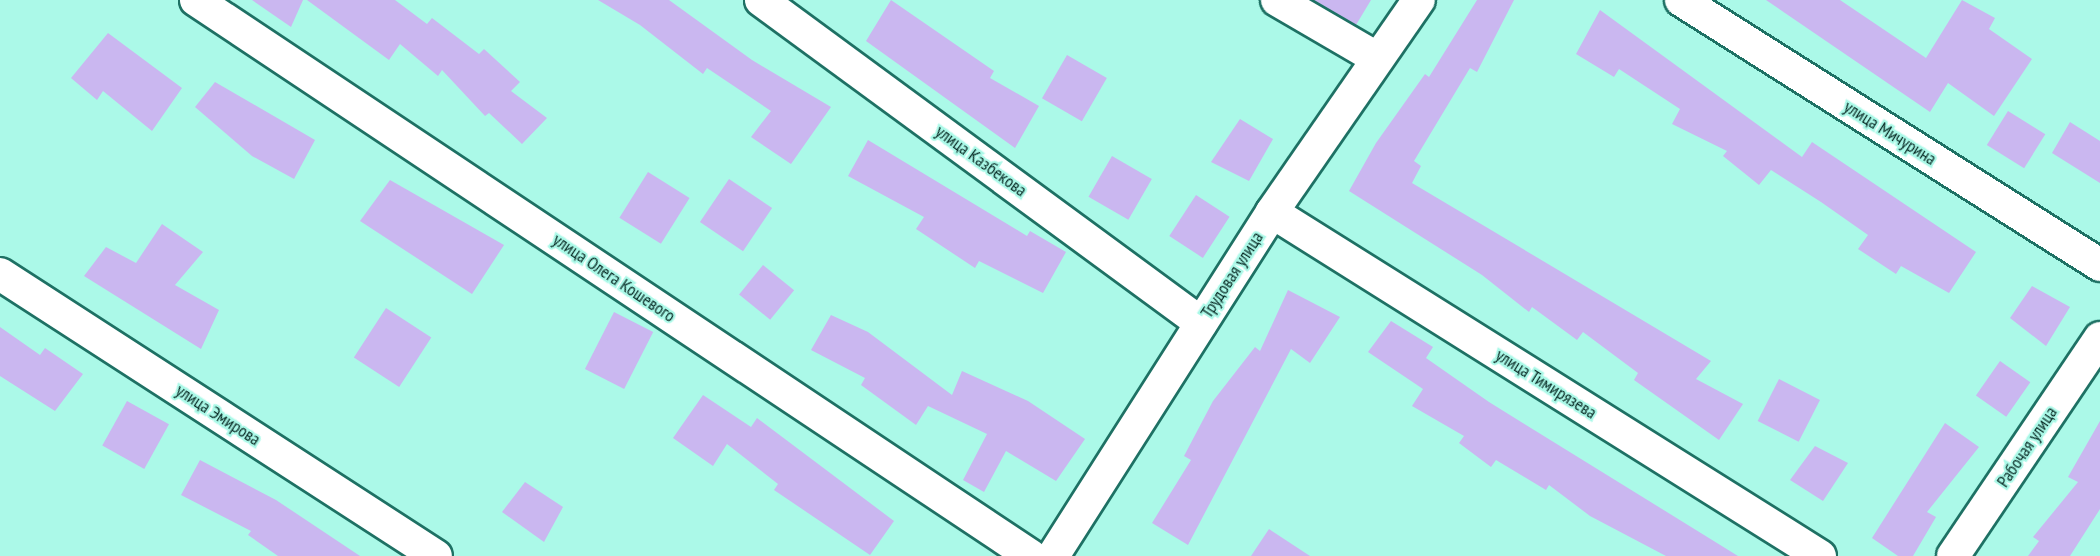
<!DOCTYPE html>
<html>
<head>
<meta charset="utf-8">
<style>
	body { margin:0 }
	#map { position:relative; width:2100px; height:556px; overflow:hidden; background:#abf9e8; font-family:"PT Sans Narrow",sans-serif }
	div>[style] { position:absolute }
	.building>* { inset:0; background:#cab7f0; transform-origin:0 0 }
	.roads { filter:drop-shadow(2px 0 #1e7164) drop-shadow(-2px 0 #1e7164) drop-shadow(0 2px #1e7164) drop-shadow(0 -2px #1e7164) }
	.minor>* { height:32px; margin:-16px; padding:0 16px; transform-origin:16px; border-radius:16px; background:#fff }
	span { translate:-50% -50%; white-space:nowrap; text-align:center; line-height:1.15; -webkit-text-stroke:4.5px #abf9e8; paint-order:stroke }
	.street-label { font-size:18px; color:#082a24 }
</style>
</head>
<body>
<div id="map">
	<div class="building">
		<i style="clip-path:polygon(252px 0,303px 0,291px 27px)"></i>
		<i style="clip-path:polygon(307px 0,395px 0,427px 24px,432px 18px,479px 54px,484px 49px,520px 82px,511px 91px,547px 118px,522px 144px,489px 113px,485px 116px,442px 70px,438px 76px,400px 44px,389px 60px)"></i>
		<i style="clip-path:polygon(598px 0,669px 0,752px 60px,831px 107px,791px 164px,751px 137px,771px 111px,707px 68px,703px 74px,640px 25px)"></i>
		<i style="clip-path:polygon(891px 0,994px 71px,990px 78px,1039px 106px,1015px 148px,866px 41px)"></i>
		<i style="clip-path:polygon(1313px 0,1371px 0,1356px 25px)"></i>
		<i style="clip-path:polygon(1477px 0,1514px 0,1477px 72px,1470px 68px,1414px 161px,1421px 166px,1412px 183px,1711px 361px,1696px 379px,1743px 404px,1719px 440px,1634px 380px,1638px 373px,1583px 332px,1577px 340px,1532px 307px,1529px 312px,1482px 275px,1349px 191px,1376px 143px,1425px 74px,1429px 77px)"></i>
		<i style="clip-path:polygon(1766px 0,1840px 0,1926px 58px,1962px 0,1995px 18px,1989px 29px,2032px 59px,1994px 116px,1948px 83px,1930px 112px)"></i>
		<i style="clip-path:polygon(1600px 10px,1802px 157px,1812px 142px,1976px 252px,1949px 293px,1901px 266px,1896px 274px,1858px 249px,1868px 235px,1821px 202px,1771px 170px,1759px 185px,1723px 156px,1727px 151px,1672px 124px,1680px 109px,1619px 69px,1614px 77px,1576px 54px)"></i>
		<i style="clip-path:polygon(108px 33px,182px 88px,152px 131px,103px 91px,97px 100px,71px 78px)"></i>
		<i style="left:1067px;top:55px;width:46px;height:50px;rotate:30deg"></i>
		<i style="clip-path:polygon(215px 82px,315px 140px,294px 179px,252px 156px,195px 107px)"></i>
		<i style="left:2008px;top:111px;width:44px;height:40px;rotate:32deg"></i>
		<i style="clip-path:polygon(1240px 119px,1273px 139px,1249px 181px,1211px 162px)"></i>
		<i style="clip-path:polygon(2070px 122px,2100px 141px,2100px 183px,2052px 153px)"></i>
		<i style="clip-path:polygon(868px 140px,1027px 236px,1030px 231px,1066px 252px,1043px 293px,979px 261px,975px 268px,916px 229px,924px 217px,848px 176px)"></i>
		<i style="left:1112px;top:156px;width:46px;height:47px;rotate:30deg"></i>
		<i style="left:648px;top:172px;width:49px;height:54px;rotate:32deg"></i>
		<i style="left:729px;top:179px;width:52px;height:52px;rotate:34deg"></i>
		<i style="clip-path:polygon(390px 180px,504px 245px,472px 294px,360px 221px)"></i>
		<i style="left:1196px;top:195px;width:40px;height:49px;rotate:33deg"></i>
		<i style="clip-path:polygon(162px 224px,203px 252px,175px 285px,219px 310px,201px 349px,84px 276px,106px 247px,136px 263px)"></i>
		<i style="left:763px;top:265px;width:40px;height:38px;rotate:39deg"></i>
		<i style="clip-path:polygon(2032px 286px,2070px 307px,2046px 346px,2010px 318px)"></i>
		<i style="clip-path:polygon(1288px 290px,1340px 317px,1310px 363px,1291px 349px,1188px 545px,1152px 523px,1191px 460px,1184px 456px,1213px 401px,1255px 347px,1260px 351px)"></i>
		<i style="left:386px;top:308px;width:54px;height:59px;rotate:33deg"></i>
		<i style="left:614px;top:312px;width:44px;height:64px;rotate:27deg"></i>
		<i style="clip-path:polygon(831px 315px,868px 332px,952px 395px,962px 371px,1028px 401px,1085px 439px,1056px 481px,1006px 451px,984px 492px,963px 480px,987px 434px,928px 406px,916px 425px,861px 385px,865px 378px,811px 350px)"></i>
		<i style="clip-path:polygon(1391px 321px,1433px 347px,1426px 358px,1489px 402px,1738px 556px,1666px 556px,1590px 516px,1549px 485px,1546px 490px,1496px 460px,1491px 467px,1459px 443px,1464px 436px,1412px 406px,1423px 389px,1368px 352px)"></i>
		<i style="clip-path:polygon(0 327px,40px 355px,45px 348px,83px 374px,55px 411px,0 376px)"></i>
		<i style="left:2000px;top:361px;width:37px;height:42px;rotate:35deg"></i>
		<i style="left:1779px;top:379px;width:46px;height:47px;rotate:27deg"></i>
		<i style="clip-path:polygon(703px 395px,751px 427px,757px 418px,894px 521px,870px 555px,774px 490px,778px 484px,727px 444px,713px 466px,673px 438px)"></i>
		<i style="left:127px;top:401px;width:48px;height:51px;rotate:29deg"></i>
		<i style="clip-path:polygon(2100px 421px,2100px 509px,2070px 556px,2028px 556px,2039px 541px,2033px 537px,2078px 482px,2068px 477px)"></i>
		<i style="clip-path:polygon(1945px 423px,1979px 447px,1927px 512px,1936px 517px,1913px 556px,1898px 556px,1872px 538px)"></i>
		<i style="clip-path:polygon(1815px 446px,1848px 463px,1823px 501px,1790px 480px)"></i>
		<i style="clip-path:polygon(200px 460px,276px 500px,360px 556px,278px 556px,248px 535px,251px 531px,181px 495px)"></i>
		<i style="clip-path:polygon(525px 482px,563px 507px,544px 542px,502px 512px)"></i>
		<i style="clip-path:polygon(1269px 529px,1310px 556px,1251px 556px)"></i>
	</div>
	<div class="roads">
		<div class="minor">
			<i style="left:196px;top:0;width:1003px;rotate:33.66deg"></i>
			<i style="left:761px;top:0;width:546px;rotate:36.28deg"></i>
			<i style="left:1277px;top:0;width:113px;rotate:30.2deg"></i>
			<i style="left:1681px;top:0;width:496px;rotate:32.3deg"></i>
			<i style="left:1272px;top:212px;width:647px;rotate:32.12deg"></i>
			<i style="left:0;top:274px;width:519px;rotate:32.89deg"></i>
			<i style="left:1053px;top:556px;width:408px;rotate:-57.5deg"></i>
			<i style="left:1272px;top:212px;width:258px;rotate:-55.3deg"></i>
			<i style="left:1953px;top:556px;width:263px;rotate:-56deg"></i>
		</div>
	</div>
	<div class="street-label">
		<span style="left:1890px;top:133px;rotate:32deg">улица Мичурина</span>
		<span style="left:981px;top:161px;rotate:36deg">улица Казбекова</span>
		<span style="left:1232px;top:275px;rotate:-57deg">Трудовая улица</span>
		<span style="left:614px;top:278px;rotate:34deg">улица Олега Кошевого</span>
		<span style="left:1546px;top:384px;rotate:32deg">улица Тимирязева</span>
		<span style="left:218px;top:415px;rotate:33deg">улица Эмирова</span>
		<span style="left:2027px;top:447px;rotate:-56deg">Рабочая улица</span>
	</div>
</div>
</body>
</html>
